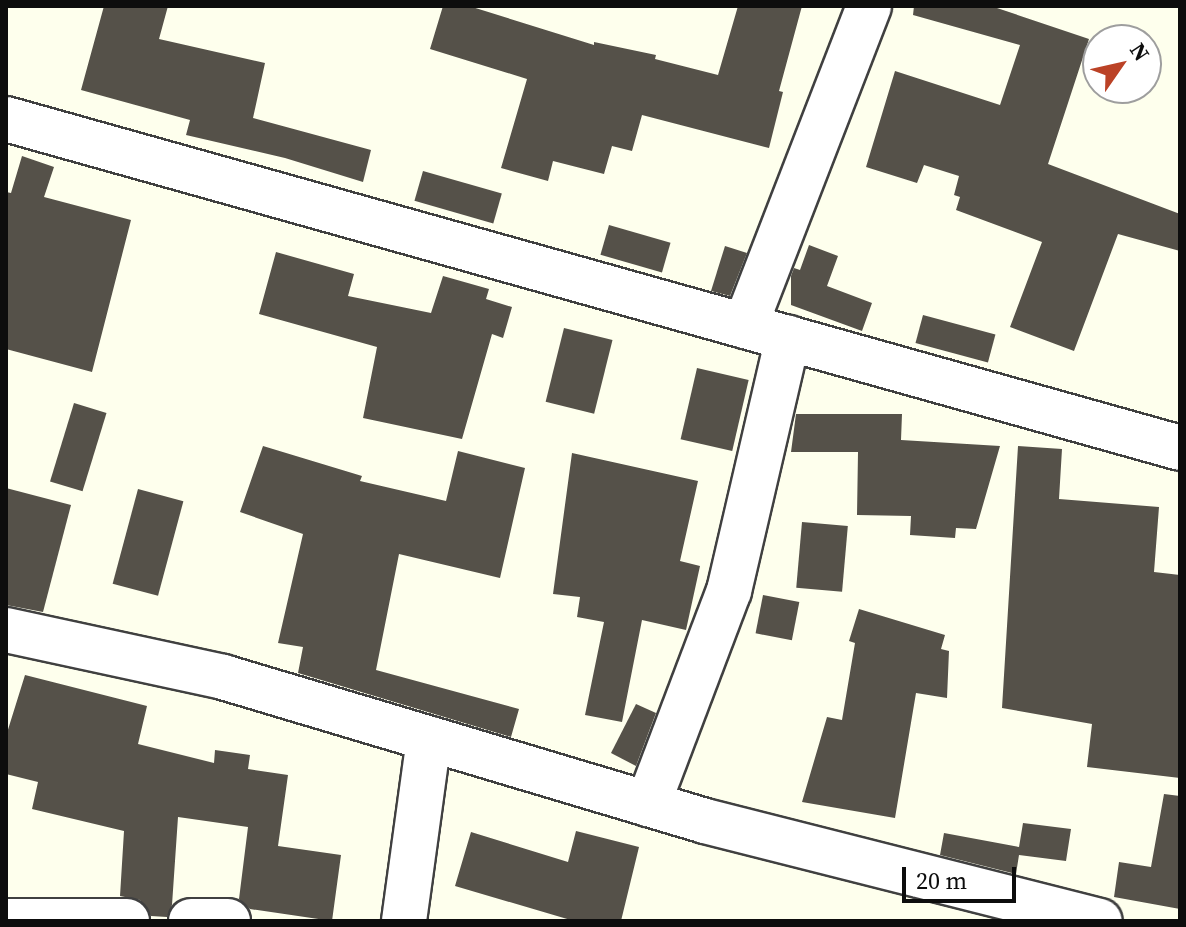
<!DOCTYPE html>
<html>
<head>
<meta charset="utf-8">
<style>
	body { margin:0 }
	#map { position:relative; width:1186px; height:927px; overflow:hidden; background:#feffed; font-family:"Source Serif 4",serif }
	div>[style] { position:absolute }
	.building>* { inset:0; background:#555149; transform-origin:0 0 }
	.roads { filter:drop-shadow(2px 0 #404040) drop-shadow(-2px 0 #404040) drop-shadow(0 2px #404040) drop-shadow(0 -2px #404040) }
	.minor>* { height:44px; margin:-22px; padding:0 22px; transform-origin:22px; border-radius:22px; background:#fff }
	span { translate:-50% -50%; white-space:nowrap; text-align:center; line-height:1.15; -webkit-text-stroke:8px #fff; paint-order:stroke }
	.frame { position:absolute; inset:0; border:8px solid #0d0d0d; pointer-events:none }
	.north { position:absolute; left:1082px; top:24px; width:80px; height:80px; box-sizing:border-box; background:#fff; border:2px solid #9e9e9e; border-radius:50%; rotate:56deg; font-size:22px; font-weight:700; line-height:32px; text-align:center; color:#0d0d0d }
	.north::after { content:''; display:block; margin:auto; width:28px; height:36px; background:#bb4226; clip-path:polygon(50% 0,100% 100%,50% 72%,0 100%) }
	.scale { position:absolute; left:902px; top:867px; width:114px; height:36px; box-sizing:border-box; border:4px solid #0d0d0d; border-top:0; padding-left:10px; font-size:24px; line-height:28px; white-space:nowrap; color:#0d0d0d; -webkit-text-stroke:6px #fff; paint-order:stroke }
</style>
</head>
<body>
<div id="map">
	<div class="building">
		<i style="clip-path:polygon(104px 6px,168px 6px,159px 39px,265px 63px,253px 118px,371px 150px,363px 182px,285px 158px,186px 135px,190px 120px,81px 90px)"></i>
		<i style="clip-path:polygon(443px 6px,469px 6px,594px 45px,594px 42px,656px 55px,655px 59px,718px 75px,738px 6px,802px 6px,779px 91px,783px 92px,769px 148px,642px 115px,632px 151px,612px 146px,604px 174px,553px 161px,548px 181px,501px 168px,527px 79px,430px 49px)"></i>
		<i style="clip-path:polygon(914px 6px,991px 6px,1089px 39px,1048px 164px,1180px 214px,1180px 251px,1118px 234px,1074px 351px,1010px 327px,1042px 242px,956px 210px,960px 197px,954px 195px,959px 176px,924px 165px,917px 183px,866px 167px,895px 71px,1000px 105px,1020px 45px,913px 15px)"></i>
		<i style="clip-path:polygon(22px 156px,54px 167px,44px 197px,131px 220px,92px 372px,6px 349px,6px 192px,11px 193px)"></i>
		<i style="left:423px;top:171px;width:82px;height:31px;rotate:16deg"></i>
		<i style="left:609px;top:225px;width:64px;height:31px;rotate:16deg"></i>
		<i style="clip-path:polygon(809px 245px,838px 256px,827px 286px,872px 303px,862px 331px,791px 305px,791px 276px,794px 268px,800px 270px)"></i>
		<i style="clip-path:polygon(725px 246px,747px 253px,730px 296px,711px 291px)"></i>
		<i style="clip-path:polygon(276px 252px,354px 274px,348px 296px,431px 313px,443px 276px,489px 289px,486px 299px,512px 307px,503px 338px,492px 334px,462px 439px,363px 418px,377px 347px,259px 314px)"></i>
		<i style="left:923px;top:315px;width:75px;height:29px;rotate:15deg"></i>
		<i style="left:564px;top:328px;width:50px;height:76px;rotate:14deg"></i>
		<i style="left:697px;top:368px;width:53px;height:73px;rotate:13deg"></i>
		<i style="left:74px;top:403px;width:34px;height:82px;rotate:17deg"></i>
		<i style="clip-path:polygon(796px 414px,902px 414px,901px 440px,1000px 446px,976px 529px,956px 528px,955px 538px,910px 535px,911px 516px,857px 515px,858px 452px,791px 452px)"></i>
		<i style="clip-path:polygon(263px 446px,362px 476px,360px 481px,446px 501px,458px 451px,525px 468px,500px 578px,399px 554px,376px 670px,519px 709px,511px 737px,298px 673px,303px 647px,278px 643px,303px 534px,240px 512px)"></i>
		<i style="clip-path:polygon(1018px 446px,1062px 449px,1059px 499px,1159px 507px,1154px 572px,1180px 575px,1180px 778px,1087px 767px,1092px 724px,1002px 708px)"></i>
		<i style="clip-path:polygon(572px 453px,698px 481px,680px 561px,700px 566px,686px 630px,642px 620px,622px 722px,585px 715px,604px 622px,577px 617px,580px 597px,553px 594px)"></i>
		<i style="clip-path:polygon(6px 488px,71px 505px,43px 612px,6px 605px)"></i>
		<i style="left:138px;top:489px;width:47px;height:98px;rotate:15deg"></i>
		<i style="left:802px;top:522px;width:46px;height:66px;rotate:5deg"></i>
		<i style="left:763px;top:595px;width:37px;height:39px;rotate:11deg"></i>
		<i style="clip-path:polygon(859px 609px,945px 635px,941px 649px,949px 651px,947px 698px,916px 693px,895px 818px,802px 802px,827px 717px,842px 720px,855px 643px,849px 641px)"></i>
		<i style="clip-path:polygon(25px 675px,147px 706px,138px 744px,214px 763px,215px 750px,250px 755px,248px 769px,288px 775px,278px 846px,341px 855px,332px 921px,250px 909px,239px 899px,248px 827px,178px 817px,172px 905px,167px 917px,151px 916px,140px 900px,120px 896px,124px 831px,32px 809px,38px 782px,6px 774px,6px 736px)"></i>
		<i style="clip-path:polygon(636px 704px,656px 713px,636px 766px,611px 753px)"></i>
		<i style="clip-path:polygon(1164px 794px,1180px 796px,1180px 909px,1114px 897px,1119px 862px,1151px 867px)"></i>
		<i style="clip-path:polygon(1023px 823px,1071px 829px,1066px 861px,1019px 855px,1016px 874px,940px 855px,944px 833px,1019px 847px)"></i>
		<i style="clip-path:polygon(576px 831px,639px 847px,621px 921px,574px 921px,455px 886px,471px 832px,568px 862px)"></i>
	</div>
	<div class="roads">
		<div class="minor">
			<i style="left:6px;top:119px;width:1219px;rotate:15.65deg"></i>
			<i style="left:745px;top:326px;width:343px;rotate:-68.8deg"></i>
			<i style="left:6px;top:630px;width:222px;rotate:12.2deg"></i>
			<i style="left:223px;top:677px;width:503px;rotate:16.63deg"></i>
			<i style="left:705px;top:821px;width:407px;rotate:14.2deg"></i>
			<i style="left:648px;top:804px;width:228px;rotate:-69.2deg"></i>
			<i style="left:729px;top:591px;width:260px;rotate:-76.9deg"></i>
			<i style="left:6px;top:921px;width:121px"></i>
			<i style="left:191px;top:921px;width:37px"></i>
			<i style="left:404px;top:921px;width:184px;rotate:-82.2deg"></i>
		</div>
	</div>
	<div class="frame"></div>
	<div class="north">N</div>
	<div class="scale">20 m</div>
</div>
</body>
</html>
